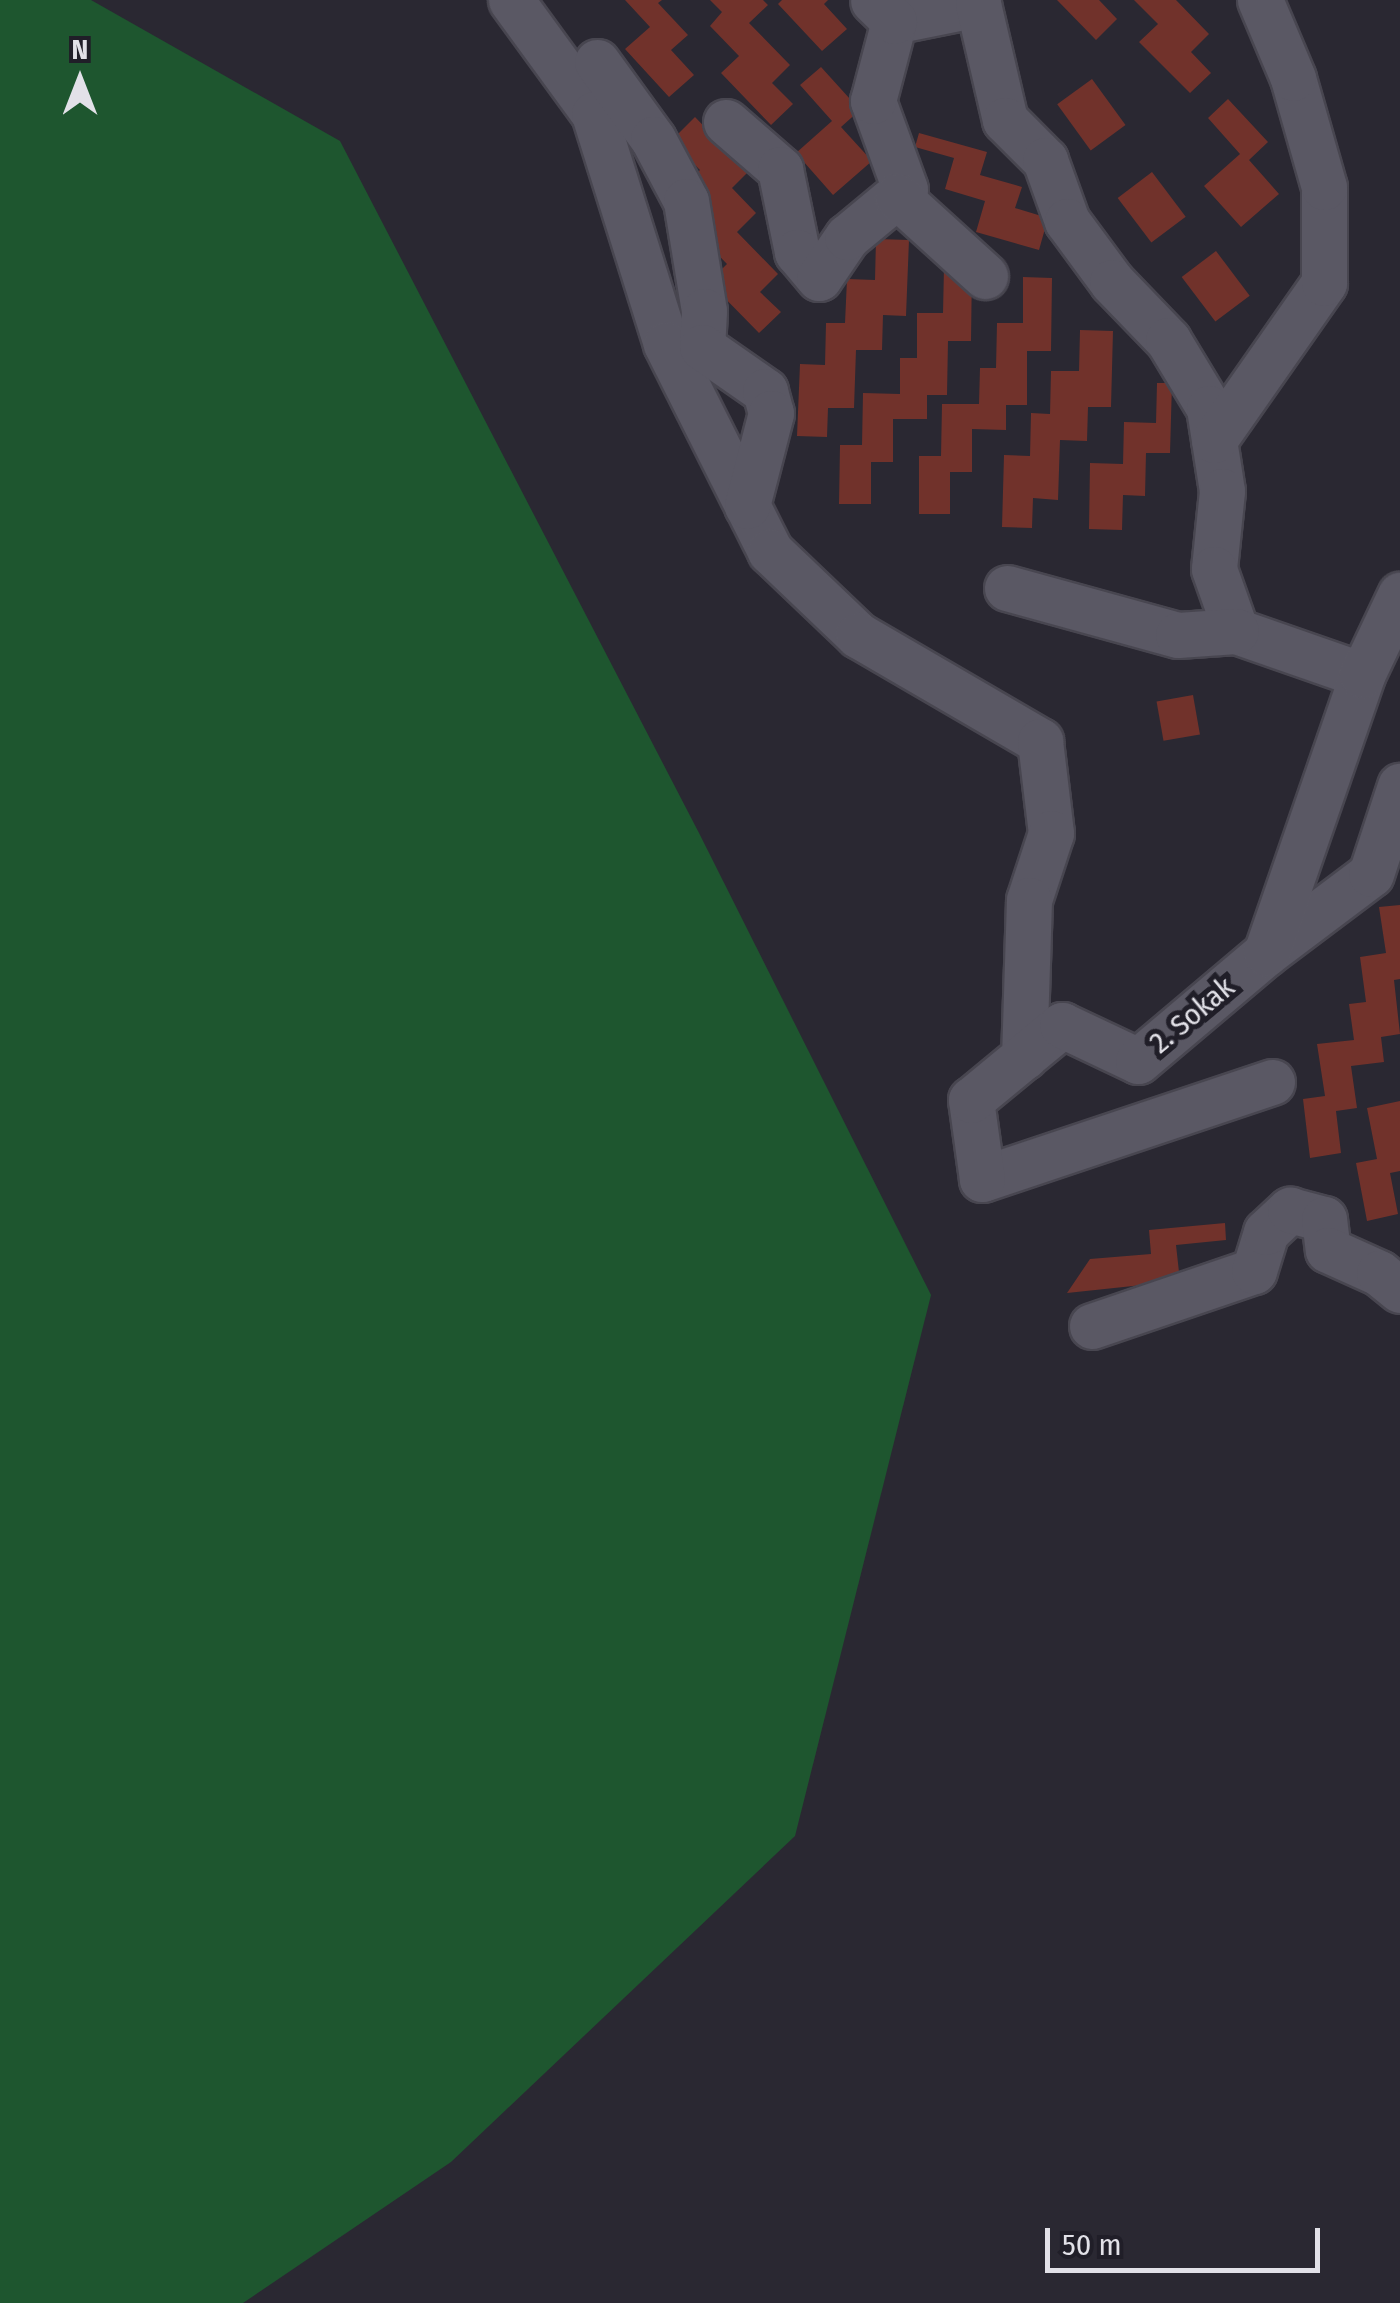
<!DOCTYPE html>
<html>
<head>
<meta charset="utf-8">
<style>
	body { margin:0 }
	#map { position:relative; width:1400px; height:2303px; overflow:hidden; background:#2a2832; font-family:"Fira Sans Condensed",sans-serif }
	div>[style] { position:absolute }
	.green>* { inset:0; background:#1e562f }
	.building>* { inset:0; background:#71322b; transform-origin:0 0 }
	.roads { filter:drop-shadow(2px 0 #484650) drop-shadow(-2px 0 #484650) drop-shadow(0 2px #484650) drop-shadow(0 -2px #484650) }
	.minor>* { height:45px; margin:-22.5px; padding:0 22.5px; transform-origin:22.5px; border-radius:22.5px; background:#5a5864 }
	span { translate:-50% -50%; white-space:nowrap; text-align:center; line-height:1.15; -webkit-text-stroke:10px #201e28; paint-order:stroke }
	.street-label { font-size:30px; color:#e2e1e8 }
	.north { position:absolute; left:30px; top:30px; width:100px; height:100px; -webkit-text-stroke:8px #201e28; paint-order:stroke; rotate:0deg; font-size:28px; font-weight:700; line-height:40px; text-align:center; color:#e2e1e8 }
	.north::after { content:''; display:block; margin:auto; width:35px; height:45px; background:#e2e1e8; clip-path:polygon(50% 0,100% 100%,50% 72%,0 100%) }
	.scale { position:absolute; left:1045px; top:2228px; width:275px; height:45px; box-sizing:border-box; border:5px solid #e2e1e8; border-top:0; padding-left:12px; font-size:30px; line-height:35px; white-space:nowrap; color:#e2e1e8; -webkit-text-stroke:8px #201e28; paint-order:stroke }
</style>
</head>
<body>
<div id="map">
	<div class="green">
		<i style="clip-path:polygon(0 0,91px 0,340px 141px,699px 833px,931px 1295px,795px 1836px,451px 2162px,243px 2303px,0 2303px)"></i>
	</div>
	<div class="building">
		<i style="clip-path:polygon(625px 0,662px 0,658px 3px,688px 35px,671px 50px,694px 75px,669px 97px,625px 49px,650px 27px)"></i>
		<i style="clip-path:polygon(710px 0,763px 0,768px 5px,749px 23px,790px 65px,772px 83px,793px 104px,771px 125px,721px 73px,739px 56px,710px 26px,722px 12px)"></i>
		<i style="clip-path:polygon(782px 0,828px 0,824px 4px,847px 29px,822px 51px,778px 4px)"></i>
		<i style="clip-path:polygon(1057px 0,1099px 0,1117px 19px,1096px 40px)"></i>
		<i style="clip-path:polygon(1134px 0,1176px 0,1209px 34px,1191px 52px,1211px 73px,1190px 93px,1139px 42px,1158px 24px)"></i>
		<i style="clip-path:polygon(821px 67px,860px 110px,841px 127px,872px 161px,833px 195px,796px 153px,832px 121px,800px 85px)"></i>
		<i style="left:1092px;top:79px;width:57px;height:43px;rotate:54deg"></i>
		<i style="clip-path:polygon(1228px 99px,1268px 142px,1249px 160px,1279px 194px,1241px 227px,1204px 186px,1240px 154px,1208px 118px)"></i>
		<i style="clip-path:polygon(695px 117px,748px 172px,732px 188px,756px 213px,737px 232px,778px 274px,760px 292px,781px 312px,759px 333px,709px 282px,727px 264px,698px 234px,680px 189px,700px 170px,671px 141px)"></i>
		<i style="clip-path:polygon(919px 133px,987px 152px,980px 175px,1022px 187px,1015px 208px,1048px 218px,1039px 250px,976px 232px,985px 201px,945px 189px,954px 158px,915px 147px)"></i>
		<i style="left:1152px;top:172px;width:56px;height:43px;rotate:53deg"></i>
		<i style="clip-path:polygon(876px 239px,909px 240px,906px 316px,883px 315px,882px 350px,856px 350px,854px 408px,828px 408px,827px 437px,797px 436px,800px 364px,825px 365px,826px 323px,845px 323px,847px 279px,875px 280px)"></i>
		<i style="left:1216px;top:251px;width:56px;height:43px;rotate:53deg"></i>
		<i style="clip-path:polygon(944px 267px,972px 267px,971px 341px,948px 341px,947px 395px,927px 395px,927px 419px,893px 419px,893px 462px,871px 462px,871px 504px,839px 504px,840px 445px,862px 445px,863px 393px,900px 394px,900px 358px,917px 358px,917px 313px,943px 313px)"></i>
		<i style="clip-path:polygon(1023px 277px,1052px 278px,1051px 351px,1027px 351px,1027px 405px,1006px 405px,1006px 430px,972px 429px,972px 472px,950px 472px,950px 514px,919px 514px,919px 456px,941px 456px,942px 404px,979px 404px,980px 368px,996px 368px,997px 323px,1023px 323px)"></i>
		<i style="clip-path:polygon(1080px 330px,1113px 331px,1111px 407px,1088px 407px,1087px 441px,1060px 440px,1058px 500px,1033px 498px,1032px 528px,1002px 527px,1004px 455px,1030px 456px,1031px 413px,1050px 414px,1051px 371px,1079px 371px)"></i>
		<i style="clip-path:polygon(1157px 383px,1172px 383px,1170px 453px,1146px 453px,1145px 496px,1123px 495px,1122px 530px,1089px 529px,1090px 463px,1123px 464px,1124px 422px,1156px 423px)"></i>
		<i style="left:1193px;top:695px;width:40px;height:37px;rotate:80deg"></i>
		<i style="clip-path:polygon(1400px 905px,1400px 979px,1394px 980px,1400px 1034px,1381px 1037px,1384px 1062px,1351px 1066px,1357px 1108px,1336px 1111px,1341px 1153px,1310px 1158px,1303px 1099px,1325px 1096px,1317px 1044px,1354px 1040px,1349px 1004px,1366px 1002px,1360px 957px,1386px 953px,1379px 907px)"></i>
		<i style="clip-path:polygon(1400px 1101px,1400px 1171px,1390px 1173px,1398px 1214px,1367px 1221px,1356px 1163px,1377px 1159px,1367px 1108px)"></i>
		<i style="clip-path:polygon(1225px 1223px,1226px 1240px,1176px 1245px,1180px 1281px,1067px 1293px,1090px 1259px,1151px 1254px,1149px 1230px)"></i>
	</div>
	<div class="roads">
		<div class="minor">
			<i style="left:511px;top:0;width:141px;rotate:53.9deg"></i>
			<i style="left:594px;top:114px;width:241px;rotate:72.6deg"></i>
			<i style="left:666px;top:344px;width:232px;rotate:63.3deg"></i>
			<i style="left:770px;top:551px;width:122px;rotate:43.7deg"></i>
			<i style="left:858px;top:635px;width:211px;rotate:30.2deg"></i>
			<i style="left:1040px;top:741px;width:93px;rotate:83.2deg"></i>
			<i style="left:1051px;top:833px;width:71px;rotate:108.2deg"></i>
			<i style="left:1029px;top:900px;width:157px;rotate:91.8deg"></i>
			<i style="left:894px;top:21px;width:86px;rotate:-11.4deg"></i>
			<i style="left:978px;top:4px;width:119px;rotate:76.9deg"></i>
			<i style="left:1005px;top:120px;width:57px;rotate:45deg"></i>
			<i style="left:1045px;top:160px;width:65px;rotate:70.2deg"></i>
			<i style="left:1067px;top:221px;width:76px;rotate:53.6deg"></i>
			<i style="left:1112px;top:282px;width:81px;rotate:46deg"></i>
			<i style="left:1168px;top:340px;width:79px;rotate:58.9deg"></i>
			<i style="left:1209px;top:408px;width:84px;rotate:81.1deg"></i>
			<i style="left:1222px;top:491px;width:78px;rotate:95.9deg"></i>
			<i style="left:1214px;top:569px;width:66px;rotate:70.5deg"></i>
			<i style="left:1236px;top:631px;width:133px;rotate:19.2deg"></i>
			<i style="left:597px;top:62px;width:95px;rotate:54deg"></i>
			<i style="left:653px;top:139px;width:70px;rotate:62deg"></i>
			<i style="left:686px;top:201px;width:111px;rotate:80.7deg"></i>
			<i style="left:704px;top:311px;width:36px;rotate:93deg"></i>
			<i style="left:702px;top:347px;width:77px;rotate:34.9deg"></i>
			<i style="left:765px;top:391px;width:23px;rotate:75deg"></i>
			<i style="left:771px;top:413px;width:96px;rotate:104.5deg"></i>
			<i style="left:726px;top:122px;width:72px;rotate:41deg"></i>
			<i style="left:780px;top:169px;width:85px;rotate:78.4deg"></i>
			<i style="left:797px;top:252px;width:34px;rotate:50deg"></i>
			<i style="left:819px;top:278px;width:50px;rotate:-55.7deg"></i>
			<i style="left:847px;top:237px;width:75px;rotate:-39.6deg"></i>
			<i style="left:905px;top:189px;width:94px;rotate:-110deg"></i>
			<i style="left:873px;top:101px;width:83px;rotate:-75.3deg"></i>
			<i style="left:894px;top:21px;width:29px;rotate:-136deg"></i>
			<i style="left:897px;top:196px;width:119px;rotate:42.3deg"></i>
			<i style="left:1214px;top:440px;width:192px;rotate:-55deg"></i>
			<i style="left:1324px;top:283px;width:96px;rotate:-90deg"></i>
			<i style="left:1324px;top:187px;width:113px;rotate:-105.9deg"></i>
			<i style="left:1293px;top:78px;width:85px;rotate:-112.9deg"></i>
			<i style="left:1007px;top:588px;width:177px;rotate:15.4deg"></i>
			<i style="left:1178px;top:635px;width:58px;rotate:-3.9deg"></i>
			<i style="left:1266px;top:953px;width:131px;rotate:-37deg"></i>
			<i style="left:1371px;top:874px;width:93px;rotate:-71.8deg"></i>
			<i style="left:1272px;top:1082px;width:306px;rotate:161.5deg"></i>
			<i style="left:982px;top:1179px;width:80px;rotate:-97.9deg"></i>
			<i style="left:971px;top:1100px;width:118px;rotate:-39.5deg"></i>
			<i style="left:1062px;top:1025px;width:84px;rotate:25.3deg"></i>
			<i style="left:1138px;top:1061px;width:167px;rotate:-40.2deg"></i>
			<i style="left:1266px;top:953px;width:294px;rotate:-70.9deg"></i>
			<i style="left:1362px;top:675px;width:89px;rotate:-64.6deg"></i>
			<i style="left:1092px;top:1326px;width:171px;rotate:-18.8deg"></i>
			<i style="left:1254px;top:1271px;width:41px;rotate:-72.9deg"></i>
			<i style="left:1266px;top:1232px;width:33px;rotate:-43deg"></i>
			<i style="left:1290px;top:1210px;width:35px;rotate:15deg"></i>
			<i style="left:1324px;top:1219px;width:31px;rotate:83deg"></i>
			<i style="left:1328px;top:1250px;width:56px;rotate:24.3deg"></i>
			<i style="left:1379px;top:1273px;width:27px;rotate:39deg"></i>
		</div>
	</div>
	<div class="street-label">
		<span style="left:1192px;top:1015px;rotate:-40deg">2. Sokak</span>
	</div>
	<div class="north">N</div>
	<div class="scale">50 m</div>
</div>
</body>
</html>
